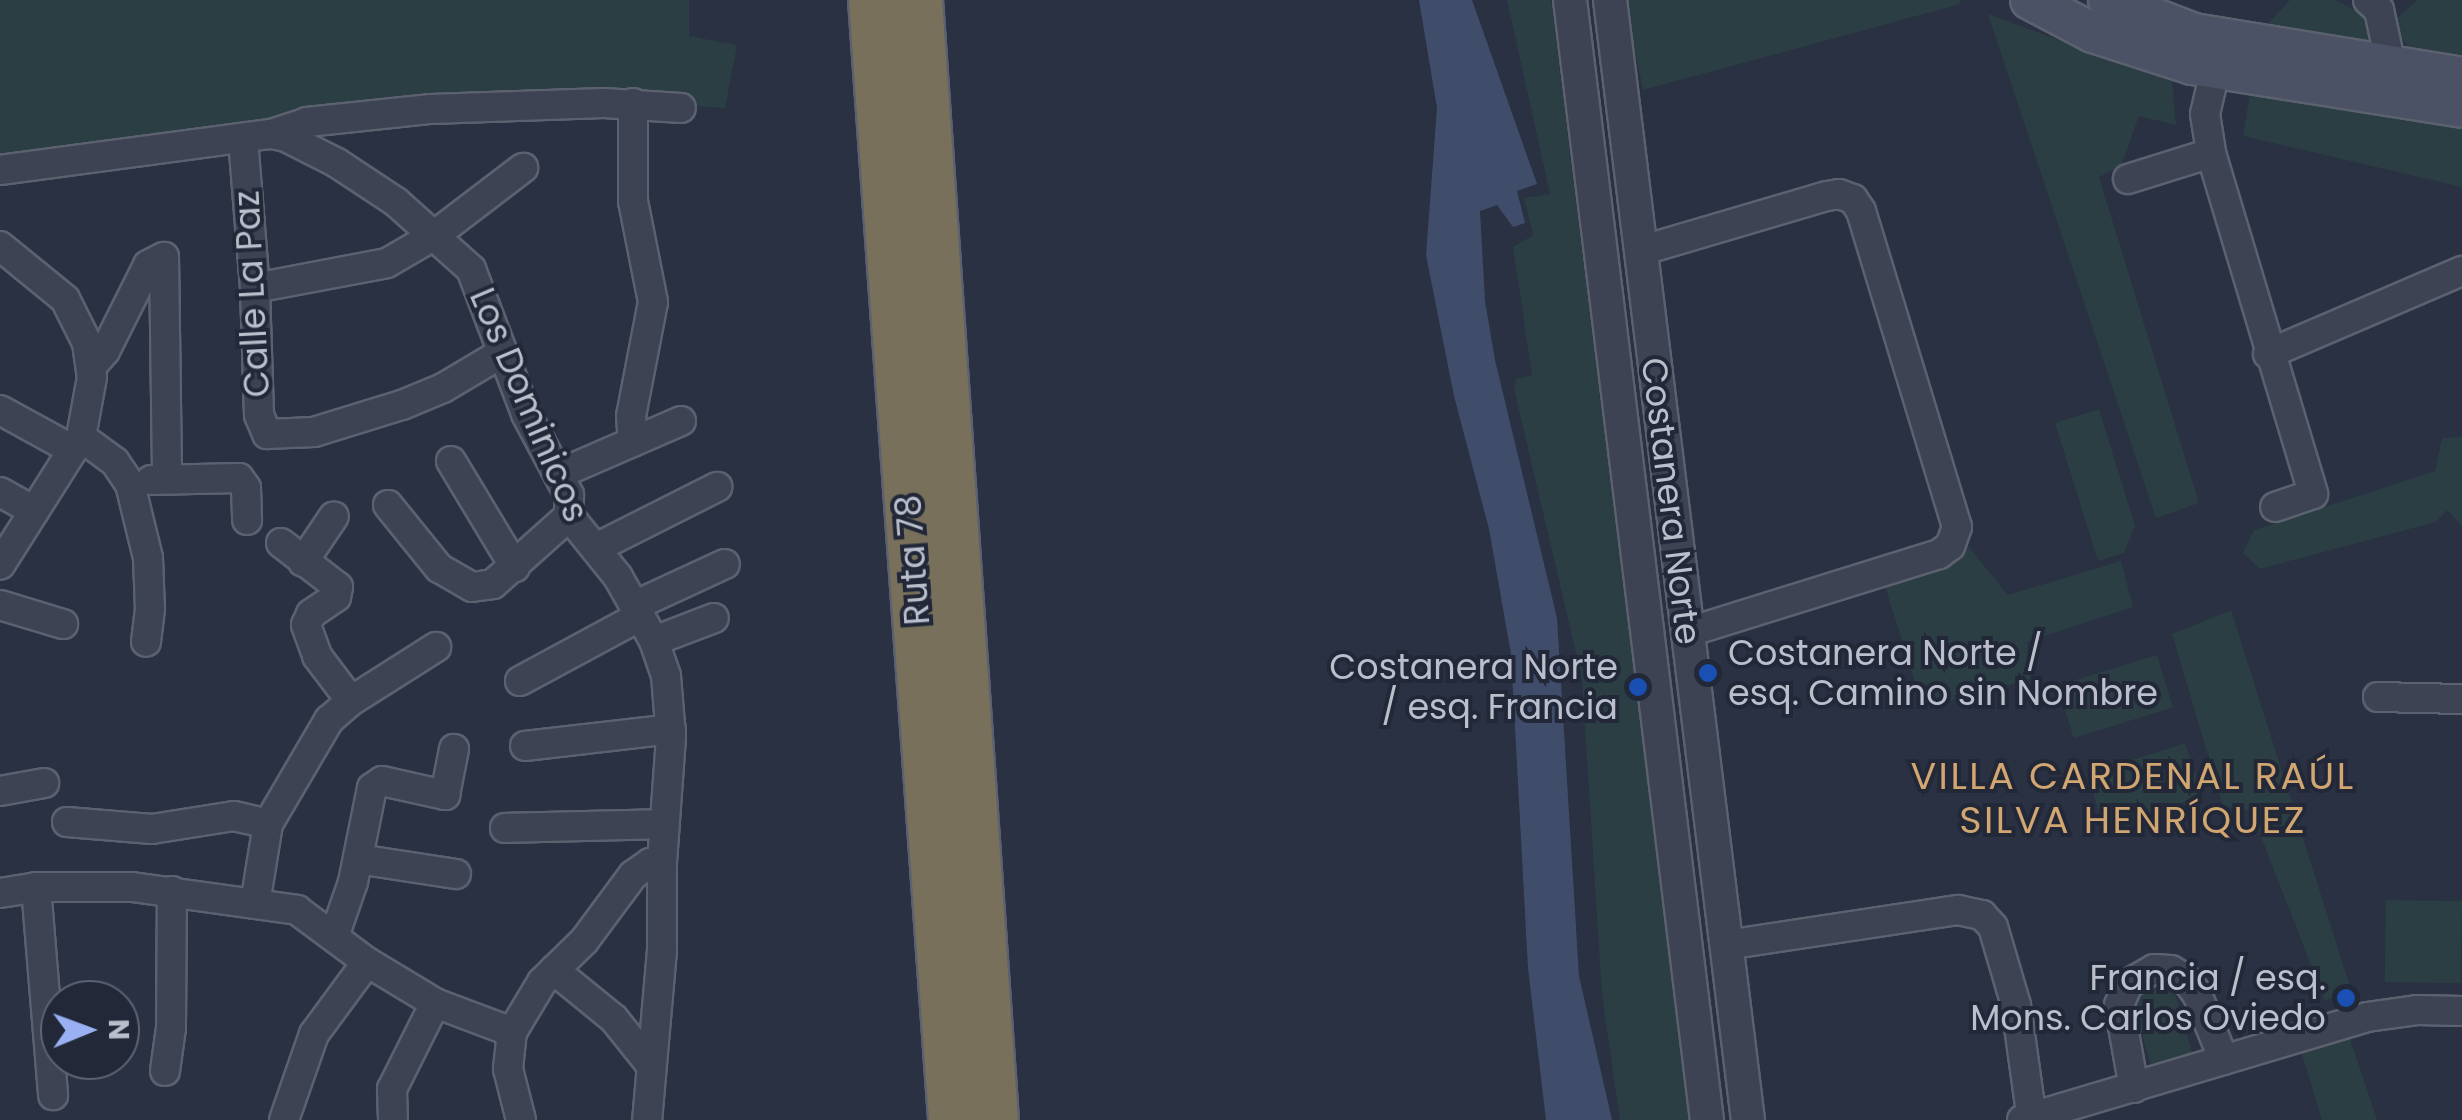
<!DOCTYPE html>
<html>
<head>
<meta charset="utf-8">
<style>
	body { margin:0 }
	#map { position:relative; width:2462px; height:1120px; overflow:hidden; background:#293142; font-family:Poppins,sans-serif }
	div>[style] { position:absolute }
	.green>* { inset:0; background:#2b3e43; transform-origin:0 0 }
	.water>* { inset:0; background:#404d6a }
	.roads { filter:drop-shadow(2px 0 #5c6170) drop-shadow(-2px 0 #5c6170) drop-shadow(0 2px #5c6170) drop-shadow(0 -2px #5c6170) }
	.minor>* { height:28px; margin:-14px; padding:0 14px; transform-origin:14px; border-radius:14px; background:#3d4352 }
	.tertiary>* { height:32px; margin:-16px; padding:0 16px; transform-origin:16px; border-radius:16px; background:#3d4352 }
	.secondary>* { height:38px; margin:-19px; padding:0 19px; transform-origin:19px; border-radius:19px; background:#4c5265 }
	.motorway>* { height:48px; margin:-24px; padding:0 24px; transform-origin:24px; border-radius:24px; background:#78705b }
	.dots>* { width:28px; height:28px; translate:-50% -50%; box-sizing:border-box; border:5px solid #222838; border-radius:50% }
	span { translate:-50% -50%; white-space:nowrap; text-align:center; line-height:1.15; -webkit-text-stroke:8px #222838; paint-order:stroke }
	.street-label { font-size:35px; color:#bbbfcc }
	.poi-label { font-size:35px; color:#bbbfcc }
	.left { translate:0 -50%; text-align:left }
	.right { translate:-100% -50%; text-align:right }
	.neighbourhood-label { font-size:38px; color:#d1a670; letter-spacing:2.5px }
	.north { position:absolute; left:40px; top:980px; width:100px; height:100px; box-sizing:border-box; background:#222838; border:2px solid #5f6473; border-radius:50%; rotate:89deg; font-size:28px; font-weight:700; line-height:40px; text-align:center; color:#bbbfcc }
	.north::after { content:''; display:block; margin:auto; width:35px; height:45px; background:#99b1f3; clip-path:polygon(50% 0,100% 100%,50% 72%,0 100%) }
</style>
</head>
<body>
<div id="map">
	<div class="green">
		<i style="clip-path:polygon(0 0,689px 0,689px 36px,737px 45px,725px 108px,576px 98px,0 157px)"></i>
		<i style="clip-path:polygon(1507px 0,1551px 0,1689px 1120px,1620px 1120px,1602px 995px,1582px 678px,1514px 389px,1516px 379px,1532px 375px,1513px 247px,1533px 235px,1524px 198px,1550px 194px)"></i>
		<i style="clip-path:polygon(1624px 0,1962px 0,1957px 5px,1643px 90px)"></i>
		<i style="clip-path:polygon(2290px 0,2336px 0,2362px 14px,2377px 33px,2379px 54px,2264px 28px)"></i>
		<i style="clip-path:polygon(2417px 0,2462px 0,2462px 64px,2418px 58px,2390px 25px)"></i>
		<i style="clip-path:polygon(1988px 14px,2172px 81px,2176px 125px,2139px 116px,2121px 166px,2099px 177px,2199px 503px,2156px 518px)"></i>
		<i style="clip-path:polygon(2250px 93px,2462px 124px,2462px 187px,2243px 136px)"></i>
		<i style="clip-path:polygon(2099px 409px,2135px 526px,2124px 553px,2098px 561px,2055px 423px)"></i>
		<i style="clip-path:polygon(2462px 437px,2462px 526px,2447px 510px,2436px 522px,2260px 569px,2243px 553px,2254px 530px,2435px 471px,2442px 438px)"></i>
		<i style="clip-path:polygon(1968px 546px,2008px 595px,2121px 561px,2133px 607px,2027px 642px,2030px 679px,1923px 708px,1884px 583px)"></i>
		<i style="clip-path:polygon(2231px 610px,2351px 990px,2325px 1001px,2251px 811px,2223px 806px,2172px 634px)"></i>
		<i style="left:2157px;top:655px;width:55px;height:104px;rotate:73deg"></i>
		<i style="left:2185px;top:743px;width:56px;height:103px;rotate:72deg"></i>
		<i style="left:2386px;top:900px;width:76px;height:82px;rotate:1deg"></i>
		<i style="left:2172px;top:983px;width:74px;height:43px;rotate:74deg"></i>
		<i style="clip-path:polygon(2349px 1035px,2377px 1120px,2322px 1120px,2301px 1051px)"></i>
	</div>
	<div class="water">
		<i style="clip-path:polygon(1419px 0,1472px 0,1537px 184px,1517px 191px,1525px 223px,1513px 227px,1497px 205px,1480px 211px,1485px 301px,1495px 360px,1557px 618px,1579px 976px,1612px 1120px,1546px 1120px,1528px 968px,1511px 654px,1489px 529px,1454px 396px,1426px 255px,1437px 108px)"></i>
	</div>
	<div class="roads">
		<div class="minor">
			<i style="left:2368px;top:0;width:15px;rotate:42deg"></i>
			<i style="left:2379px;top:10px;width:57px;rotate:77.9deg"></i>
			<i style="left:2215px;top:71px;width:44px;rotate:103.1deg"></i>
			<i style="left:2205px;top:114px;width:39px;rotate:81deg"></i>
			<i style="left:2211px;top:153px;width:356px;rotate:73.3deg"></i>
			<i style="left:2313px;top:494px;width:40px;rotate:161.1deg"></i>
			<i style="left:633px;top:103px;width:98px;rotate:90deg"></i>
			<i style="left:633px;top:201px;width:103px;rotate:78.8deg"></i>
			<i style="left:653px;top:302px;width:116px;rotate:100.9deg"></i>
			<i style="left:631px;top:416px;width:26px;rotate:86deg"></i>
			<i style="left:271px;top:134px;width:38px;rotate:-18deg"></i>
			<i style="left:307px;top:122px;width:125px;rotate:-6deg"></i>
			<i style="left:431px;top:109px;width:173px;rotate:-2deg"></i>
			<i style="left:604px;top:103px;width:77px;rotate:3.7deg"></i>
			<i style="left:243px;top:139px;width:149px;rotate:85.4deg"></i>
			<i style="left:255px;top:288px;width:127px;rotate:88.2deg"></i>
			<i style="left:259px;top:415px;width:21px;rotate:67deg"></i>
			<i style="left:267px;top:434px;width:47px;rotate:-2.4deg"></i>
			<i style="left:314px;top:432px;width:92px;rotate:-17.1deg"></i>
			<i style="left:402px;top:405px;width:44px;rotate:-22.5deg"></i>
			<i style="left:443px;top:388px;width:69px;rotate:-30.7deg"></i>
			<i style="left:0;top:170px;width:273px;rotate:-7.6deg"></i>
			<i style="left:271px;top:134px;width:15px;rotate:11deg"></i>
			<i style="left:286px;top:137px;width:57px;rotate:27deg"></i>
			<i style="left:337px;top:163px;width:71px;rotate:33.5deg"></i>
			<i style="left:396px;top:202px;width:101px;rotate:41.8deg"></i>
			<i style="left:471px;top:269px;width:155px;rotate:69.2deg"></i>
			<i style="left:526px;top:414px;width:92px;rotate:62deg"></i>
			<i style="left:569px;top:495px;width:21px;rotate:90deg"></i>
			<i style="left:569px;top:516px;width:78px;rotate:51.2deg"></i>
			<i style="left:618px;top:577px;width:73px;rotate:60.6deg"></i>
			<i style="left:654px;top:641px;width:37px;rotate:71deg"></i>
			<i style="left:666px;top:676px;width:61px;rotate:85.3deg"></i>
			<i style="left:671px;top:737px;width:125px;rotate:94.1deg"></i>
			<i style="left:662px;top:862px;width:88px;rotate:90deg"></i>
			<i style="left:662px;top:950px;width:171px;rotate:95deg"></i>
			<i style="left:2128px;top:179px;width:87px;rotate:-17.4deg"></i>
			<i style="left:0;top:246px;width:84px;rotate:39.2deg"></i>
			<i style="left:65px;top:299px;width:49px;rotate:63.4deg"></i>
			<i style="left:87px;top:343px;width:34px;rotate:82deg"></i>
			<i style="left:92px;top:377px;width:61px;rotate:100.4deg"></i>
			<i style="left:81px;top:437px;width:151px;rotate:122.3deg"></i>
			<i style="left:1640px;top:251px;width:195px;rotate:-16.4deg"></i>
			<i style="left:1827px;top:196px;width:12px;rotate:-9deg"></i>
			<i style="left:1839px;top:194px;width:15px;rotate:20deg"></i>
			<i style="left:1853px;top:199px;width:14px;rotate:56deg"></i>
			<i style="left:1861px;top:211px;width:330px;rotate:73.1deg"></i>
			<i style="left:1957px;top:527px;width:20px;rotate:110deg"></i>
			<i style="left:1950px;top:546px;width:14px;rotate:144deg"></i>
			<i style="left:1939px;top:554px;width:263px;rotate:162.7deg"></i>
			<i style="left:255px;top:288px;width:134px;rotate:-10.7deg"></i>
			<i style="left:387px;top:263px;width:56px;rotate:-30.3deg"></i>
			<i style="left:435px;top:235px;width:111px;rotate:-37.3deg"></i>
			<i style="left:2268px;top:354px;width:211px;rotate:-23.2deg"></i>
			<i style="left:91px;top:367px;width:21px;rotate:-49deg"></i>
			<i style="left:105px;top:351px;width:96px;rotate:-63.4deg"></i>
			<i style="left:148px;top:265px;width:18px;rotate:-27deg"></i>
			<i style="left:164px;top:257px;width:220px;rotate:89.2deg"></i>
			<i style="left:0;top:410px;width:83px;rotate:28.7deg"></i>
			<i style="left:81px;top:437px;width:42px;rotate:36.3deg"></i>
			<i style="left:115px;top:462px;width:27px;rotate:56deg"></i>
			<i style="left:130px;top:484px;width:76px;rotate:76.3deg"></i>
			<i style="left:148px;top:558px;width:51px;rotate:87.8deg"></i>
			<i style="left:150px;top:609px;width:33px;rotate:97deg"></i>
			<i style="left:451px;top:461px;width:124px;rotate:58.9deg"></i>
			<i style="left:559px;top:474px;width:133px;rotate:-23.5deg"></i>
			<i style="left:151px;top:480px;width:88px;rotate:-1.3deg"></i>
			<i style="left:239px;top:478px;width:12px;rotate:55deg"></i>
			<i style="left:246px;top:488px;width:32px;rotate:88deg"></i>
			<i style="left:0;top:492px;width:39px;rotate:29deg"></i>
			<i style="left:388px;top:505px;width:81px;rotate:51deg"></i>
			<i style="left:439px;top:568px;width:38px;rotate:30deg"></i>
			<i style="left:472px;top:587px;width:21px;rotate:-8deg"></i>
			<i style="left:493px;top:584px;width:102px;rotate:-41.8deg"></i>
			<i style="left:281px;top:543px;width:72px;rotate:37.7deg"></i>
			<i style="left:338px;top:587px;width:10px;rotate:101deg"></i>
			<i style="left:336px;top:597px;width:30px;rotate:146deg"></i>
			<i style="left:311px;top:614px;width:12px;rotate:114deg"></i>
			<i style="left:306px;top:625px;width:33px;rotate:70deg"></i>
			<i style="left:317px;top:656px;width:56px;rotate:52.9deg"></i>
			<i style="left:596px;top:548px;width:136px;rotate:-26.8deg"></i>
			<i style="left:303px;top:562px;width:55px;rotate:-56deg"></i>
			<i style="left:0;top:605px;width:66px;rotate:16.8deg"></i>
			<i style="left:634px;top:606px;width:100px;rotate:-24.8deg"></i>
			<i style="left:654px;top:641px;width:64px;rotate:-21deg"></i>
			<i style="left:520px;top:681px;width:136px;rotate:-28.4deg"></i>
			<i style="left:2378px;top:697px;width:84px;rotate:1.4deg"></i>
			<i style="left:525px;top:746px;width:147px;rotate:-6.6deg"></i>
			<i style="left:0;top:791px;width:45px;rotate:-10.3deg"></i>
			<i style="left:67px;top:822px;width:85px;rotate:4.7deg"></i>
			<i style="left:152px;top:829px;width:83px;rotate:-9deg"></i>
			<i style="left:234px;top:816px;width:35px;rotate:13deg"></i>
			<i style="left:505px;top:828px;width:160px;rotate:-1.4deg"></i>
			<i style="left:358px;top:859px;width:99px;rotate:8.7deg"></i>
			<i style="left:36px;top:887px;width:209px;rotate:85.3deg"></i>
			<i style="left:0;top:893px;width:36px;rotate:-9deg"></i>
			<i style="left:36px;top:887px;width:96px"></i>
			<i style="left:132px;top:887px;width:167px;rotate:7.9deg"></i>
			<i style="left:297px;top:910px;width:87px;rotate:36.6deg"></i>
			<i style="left:367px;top:962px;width:79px;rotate:31.1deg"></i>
			<i style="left:435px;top:1003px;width:82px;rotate:20.6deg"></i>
			<i style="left:255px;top:904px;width:81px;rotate:-80.8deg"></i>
			<i style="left:268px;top:824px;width:121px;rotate:-59.6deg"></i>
			<i style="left:329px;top:720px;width:29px;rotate:-41deg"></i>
			<i style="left:351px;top:701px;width:101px;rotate:-32.4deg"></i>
			<i style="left:335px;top:934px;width:55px;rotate:-70.9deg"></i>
			<i style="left:353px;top:882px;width:96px;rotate:-78.6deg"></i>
			<i style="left:372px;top:788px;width:12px;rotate:-35deg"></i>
			<i style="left:382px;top:781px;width:65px;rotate:12.5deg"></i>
			<i style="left:445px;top:795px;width:47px;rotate:-78.9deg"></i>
			<i style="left:1726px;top:945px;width:235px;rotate:-8.6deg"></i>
			<i style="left:1958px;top:910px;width:25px;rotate:12deg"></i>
			<i style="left:1982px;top:915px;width:16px;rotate:47deg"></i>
			<i style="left:1993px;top:927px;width:81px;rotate:73.6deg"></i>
			<i style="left:2016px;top:1005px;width:116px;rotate:82.1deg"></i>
			<i style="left:554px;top:970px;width:77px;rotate:39.2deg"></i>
			<i style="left:614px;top:1019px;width:58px;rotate:51.3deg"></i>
			<i style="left:165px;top:1071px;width:43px;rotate:-82.1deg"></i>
			<i style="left:171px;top:1028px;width:137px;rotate:-89.6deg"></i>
			<i style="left:2134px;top:1088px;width:84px;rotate:-100.2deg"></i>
			<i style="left:2119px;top:1005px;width:23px;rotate:-67deg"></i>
			<i style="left:2128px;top:984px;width:30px;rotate:-30deg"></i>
			<i style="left:2154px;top:969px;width:17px;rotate:3deg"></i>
			<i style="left:2171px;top:970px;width:16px;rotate:30deg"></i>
			<i style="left:2185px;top:978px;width:20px;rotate:53deg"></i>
			<i style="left:2197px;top:994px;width:71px;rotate:67.8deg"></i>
			<i style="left:284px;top:1120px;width:91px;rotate:-70.8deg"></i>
			<i style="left:314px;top:1034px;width:89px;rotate:-53.6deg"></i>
			<i style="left:393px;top:1120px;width:31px;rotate:-92deg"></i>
			<i style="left:392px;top:1089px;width:96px;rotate:-63.4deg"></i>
			<i style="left:521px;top:1120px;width:53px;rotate:-104.3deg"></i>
			<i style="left:508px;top:1069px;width:37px;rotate:-84deg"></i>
			<i style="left:512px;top:1032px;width:58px;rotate:-59deg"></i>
			<i style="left:542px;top:982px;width:59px;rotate:-44.3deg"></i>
			<i style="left:584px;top:941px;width:82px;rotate:-53.4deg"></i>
			<i style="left:633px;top:875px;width:21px;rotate:-35deg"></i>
			<i style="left:650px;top:863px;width:12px;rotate:-5deg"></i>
			<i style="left:2022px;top:1120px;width:360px;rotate:-16.6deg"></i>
			<i style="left:2367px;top:1017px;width:50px;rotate:-8deg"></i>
			<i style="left:2417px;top:1010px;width:45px;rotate:1.3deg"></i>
		</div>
		<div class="tertiary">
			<i style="left:1570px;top:0;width:1128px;rotate:83.03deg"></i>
			<i style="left:1610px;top:0;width:1128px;rotate:82.98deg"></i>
		</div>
		<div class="secondary">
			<i style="left:2030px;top:0;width:71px;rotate:27.6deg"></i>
			<i style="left:2093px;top:33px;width:104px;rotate:17.9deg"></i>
			<i style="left:2192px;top:65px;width:273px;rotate:9deg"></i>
			<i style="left:2108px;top:0;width:92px;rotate:21deg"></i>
			<i style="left:2194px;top:33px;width:272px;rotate:9.3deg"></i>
		</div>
		<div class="motorway">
			<i style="left:873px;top:0;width:1123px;rotate:85.91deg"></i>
			<i style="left:918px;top:0;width:1123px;rotate:86.12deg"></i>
		</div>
	</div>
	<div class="dots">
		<i style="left:1708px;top:673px;background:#1a4fb4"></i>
		<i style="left:1638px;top:687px;background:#1a4fb4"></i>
		<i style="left:2346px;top:998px;background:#1a4fb4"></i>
	</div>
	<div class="street-label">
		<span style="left:252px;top:294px;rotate:-93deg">Calle La Paz</span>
		<span style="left:529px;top:405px;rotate:67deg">Los Dominicos</span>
		<span style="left:1671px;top:501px;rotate:83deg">Costanera Norte</span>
		<span style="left:913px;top:560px;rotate:-94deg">Ruta 78</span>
	</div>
	<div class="poi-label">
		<span class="left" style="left:1728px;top:673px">Costanera Norte /<br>esq. Camino sin Nombre</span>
		<span class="right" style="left:1618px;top:687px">Costanera Norte<br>/ esq. Francia</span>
		<span class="right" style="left:2326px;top:998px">Francia / esq.<br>Mons. Carlos Oviedo</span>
	</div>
	<div class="neighbourhood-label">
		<span style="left:2133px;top:798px">VILLA CARDENAL RAÚL<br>SILVA HENRÍQUEZ</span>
	</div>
	<div class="north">N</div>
</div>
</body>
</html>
